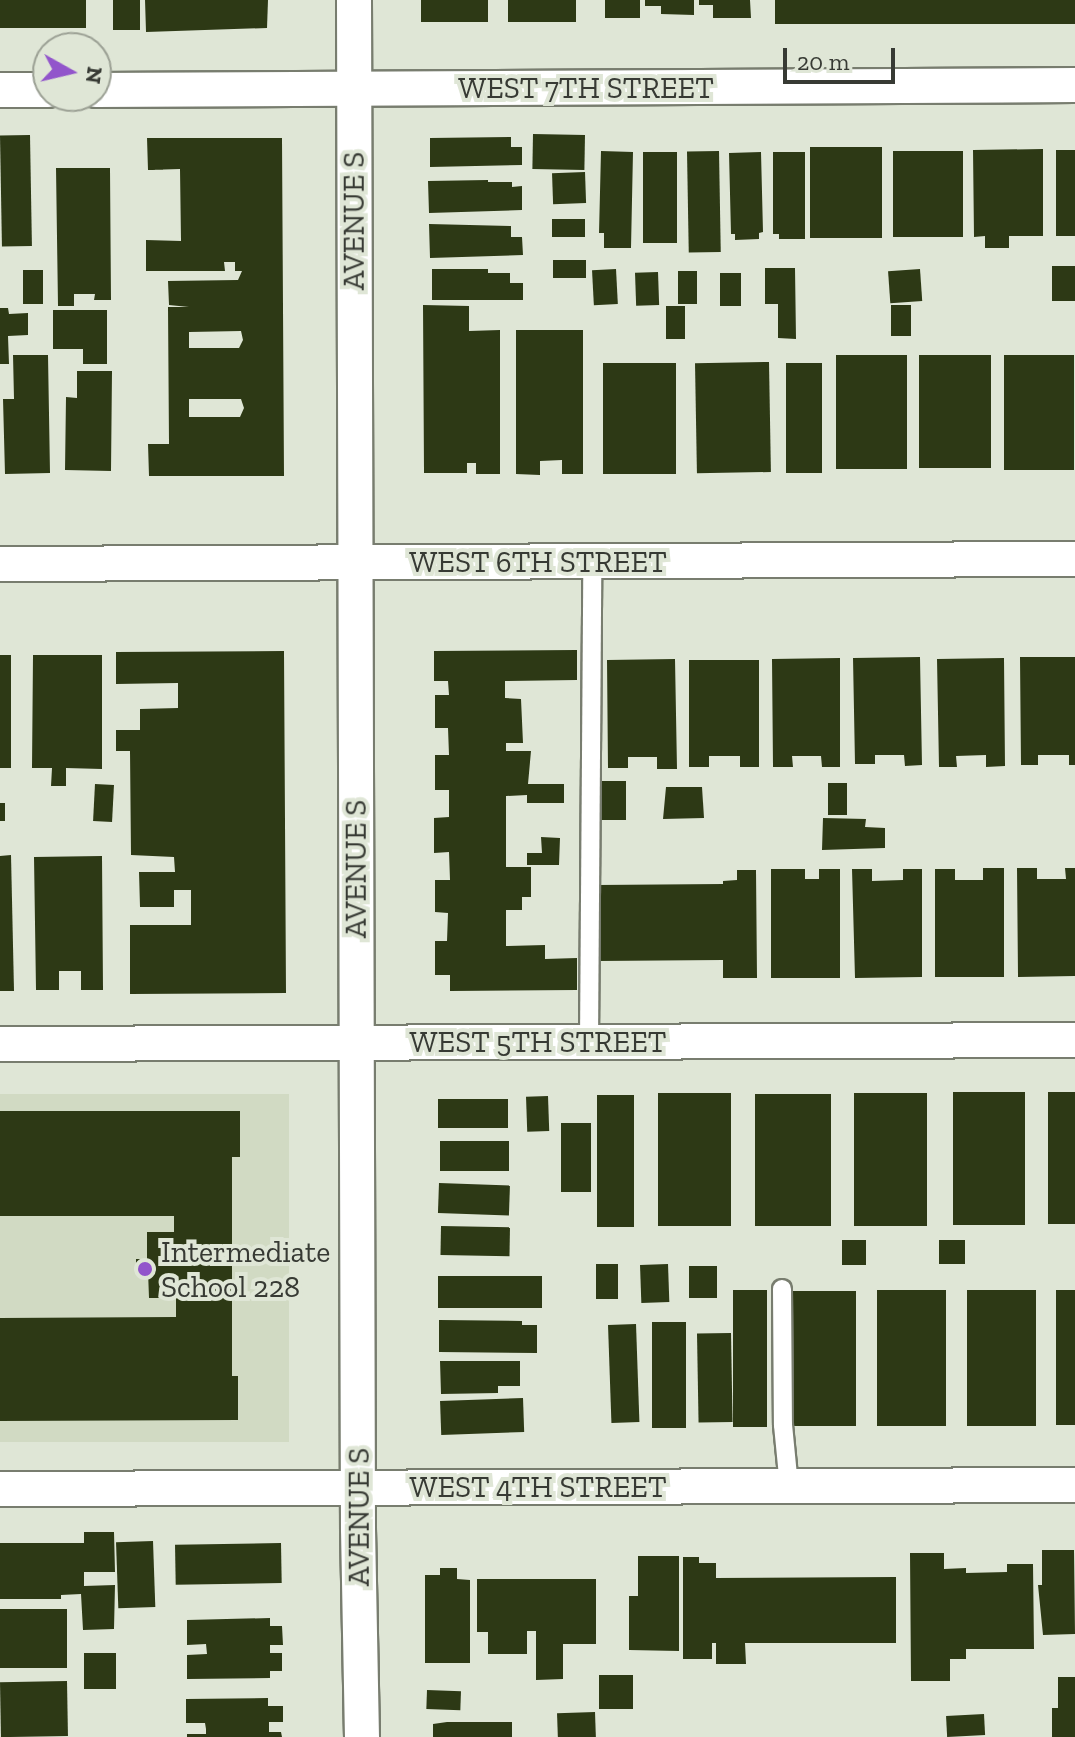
<!DOCTYPE html>
<html>
<head>
<meta charset="utf-8">
<style>
	body { margin:0 }
	#map { position:relative; width:1075px; height:1737px; overflow:hidden; background:#dfe6d6; font-family:"Zilla Slab",serif }
	div>[style] { position:absolute }
	.built>* { inset:0; background:#d1dac3; transform-origin:0 0 }
	.building>* { inset:0; background:#2d3915; transform-origin:0 0 }
	.roads { filter:drop-shadow(2px 0 #787d6f) drop-shadow(-2px 0 #787d6f) drop-shadow(0 2px #787d6f) drop-shadow(0 -2px #787d6f) }
	.lane>* { height:18px; margin:-9px; padding:0 9px; transform-origin:9px; border-radius:9px; background:#fff }
	.street>* { height:34px; margin:-17px; padding:0 17px; transform-origin:17px; border-radius:17px; background:#fff }
	.dots>* { width:22px; height:22px; translate:-50% -50%; box-sizing:border-box; border:4px solid #dfe6d6; border-radius:50% }
	span { translate:-50% -50%; white-space:nowrap; text-align:center; line-height:1.15; -webkit-text-stroke:8px #dfe6d6; paint-order:stroke }
	.street-label { font-size:30px; color:#373a34 }
	.poi-label { font-size:30px; color:#373a34 }
	.left { translate:0 -50%; text-align:left }
	.north { position:absolute; left:32px; top:32px; width:80px; height:80px; box-sizing:border-box; background:#dfe6d6; border:2px solid #9ca195; border-radius:50%; rotate:98deg; font-size:22px; font-weight:700; line-height:32px; text-align:center; color:#373a34 }
	.north::after { content:''; display:block; margin:auto; width:28px; height:36px; background:#9255cb; clip-path:polygon(50% 0,100% 100%,50% 72%,0 100%) }
	.scale { position:absolute; left:783px; top:48px; width:112px; height:36px; box-sizing:border-box; border:4px solid #373a34; border-top:0; padding-left:10px; font-size:24px; line-height:28px; white-space:nowrap; color:#373a34; -webkit-text-stroke:6px #dfe6d6; paint-order:stroke }
</style>
</head>
<body>
<div id="map">
	<div class="built">
		<i style="left:289px;top:1094px;width:348px;height:289px;rotate:90deg"></i>
	</div>
	<div class="building">
		<i style="left:0;top:0;width:86px;height:28px"></i>
		<i style="left:113px;top:0;width:27px;height:30px"></i>
		<i style="clip-path:polygon(145px 0,268px 0,267px 28px,146px 32px)"></i>
		<i style="left:421px;top:0;width:67px;height:22px"></i>
		<i style="left:508px;top:0;width:68px;height:22px"></i>
		<i style="left:605px;top:0;width:35px;height:18px"></i>
		<i style="clip-path:polygon(645px 0,694px 0,694px 15px,661px 14px,661px 6px,645px 6px)"></i>
		<i style="clip-path:polygon(699px 0,750px 0,751px 18px,713px 18px,713px 5px,699px 5px)"></i>
		<i style="left:775px;top:0;width:300px;height:24px"></i>
		<i style="left:533px;top:134px;width:52px;height:35px;rotate:1deg"></i>
		<i style="left:30px;top:135px;width:111px;height:30px;rotate:89deg"></i>
		<i style="clip-path:polygon(511px 137px,511px 147px,522px 147px,522px 165px,430px 167px,430px 138px)"></i>
		<i style="clip-path:polygon(evenodd,147px 138px,282px 138px,284px 476px,149px 476px,148px 444px,169px 444px,168px 307px,189px 307px,169px 305px,168px 281px,238px 280px,242px 271px,235px 271px,235px 262px,224px 262px,225px 271px,146px 271px,146px 240px,181px 241px,180px 169px,148px 170px,147px 138px,241px 331px,243px 340px,239px 348px,189px 348px,189px 332px,241px 331px,147px 138px,189px 399px,241px 399px,244px 408px,240px 417px,189px 417px,189px 399px)"></i>
		<i style="left:810px;top:147px;width:72px;height:91px"></i>
		<i style="clip-path:polygon(1043px 149px,1043px 236px,1009px 236px,1009px 248px,985px 248px,985px 236px,974px 237px,973px 150px)"></i>
		<i style="left:1056px;top:150px;width:19px;height:86px"></i>
		<i style="clip-path:polygon(601px 151px,633px 152px,631px 248px,604px 248px,604px 233px,599px 233px)"></i>
		<i style="left:719px;top:151px;width:101px;height:32px;rotate:89deg"></i>
		<i style="left:893px;top:151px;width:70px;height:86px"></i>
		<i style="left:643px;top:152px;width:34px;height:91px"></i>
		<i style="clip-path:polygon(761px 152px,763px 232px,759px 233px,759px 239px,735px 240px,735px 234px,731px 234px,729px 153px)"></i>
		<i style="clip-path:polygon(773px 152px,805px 152px,805px 239px,779px 239px,779px 234px,773px 234px)"></i>
		<i style="clip-path:polygon(56px 168px,110px 168px,111px 300px,94px 300px,95px 294px,74px 294px,74px 306px,58px 306px)"></i>
		<i style="left:585px;top:172px;width:31px;height:33px;rotate:88deg"></i>
		<i style="clip-path:polygon(488px 180px,488px 182px,512px 182px,512px 187px,522px 186px,522px 210px,429px 213px,428px 181px)"></i>
		<i style="left:585px;top:219px;width:18px;height:33px;rotate:90deg"></i>
		<i style="clip-path:polygon(429px 224px,511px 226px,511px 237px,522px 237px,523px 255px,430px 258px)"></i>
		<i style="left:553px;top:260px;width:33px;height:18px"></i>
		<i style="left:1052px;top:266px;width:23px;height:35px"></i>
		<i style="clip-path:polygon(765px 268px,795px 268px,796px 339px,778px 338px,778px 304px,765px 304px)"></i>
		<i style="clip-path:polygon(432px 269px,488px 269px,488px 273px,510px 273px,510px 283px,523px 283px,523px 300px,432px 300px)"></i>
		<i style="left:616px;top:269px;width:35px;height:24px;rotate:87deg"></i>
		<i style="left:920px;top:269px;width:32px;height:32px;rotate:86deg"></i>
		<i style="left:23px;top:270px;width:20px;height:34px"></i>
		<i style="left:678px;top:271px;width:19px;height:33px"></i>
		<i style="left:658px;top:272px;width:33px;height:23px;rotate:88deg"></i>
		<i style="left:720px;top:273px;width:21px;height:33px"></i>
		<i style="clip-path:polygon(423px 305px,469px 306px,469px 331px,500px 330px,500px 474px,476px 474px,476px 463px,467px 463px,467px 473px,424px 473px)"></i>
		<i style="left:891px;top:305px;width:20px;height:31px"></i>
		<i style="left:666px;top:306px;width:19px;height:33px"></i>
		<i style="clip-path:polygon(0 308px,8px 308px,9px 314px,28px 313px,28px 335px,8px 336px,9px 364px,0 364px)"></i>
		<i style="clip-path:polygon(53px 310px,107px 310px,107px 364px,83px 364px,83px 349px,53px 349px)"></i>
		<i style="clip-path:polygon(516px 330px,583px 330px,583px 474px,562px 474px,562px 460px,540px 461px,540px 475px,516px 474px)"></i>
		<i style="clip-path:polygon(13px 355px,48px 355px,50px 473px,5px 474px,3px 399px,14px 399px)"></i>
		<i style="left:836px;top:355px;width:71px;height:114px"></i>
		<i style="left:919px;top:355px;width:72px;height:113px"></i>
		<i style="left:1004px;top:355px;width:70px;height:115px"></i>
		<i style="left:769px;top:362px;width:110px;height:74px;rotate:89deg"></i>
		<i style="left:603px;top:363px;width:73px;height:111px"></i>
		<i style="left:786px;top:363px;width:36px;height:110px"></i>
		<i style="clip-path:polygon(77px 371px,112px 371px,111px 471px,65px 470px,66px 397px,77px 398px)"></i>
		<i style="clip-path:polygon(577px 650px,577px 680px,505px 681px,505px 698px,521px 699px,523px 743px,506px 743px,506px 751px,531px 751px,528px 784px,564px 784px,564px 803px,527px 803px,527px 795px,506px 796px,506px 867px,531px 867px,531px 897px,522px 897px,522px 910px,506px 910px,506px 946px,545px 945px,545px 959px,577px 958px,577px 990px,450px 991px,450px 975px,435px 975px,435px 941px,447px 941px,448px 913px,435px 912px,435px 880px,450px 880px,449px 852px,434px 853px,434px 818px,449px 817px,449px 790px,435px 790px,435px 755px,449px 755px,448px 728px,435px 728px,435px 695px,449px 695px,448px 681px,434px 681px,434px 651px)"></i>
		<i style="clip-path:polygon(284px 651px,286px 993px,130px 994px,130px 925px,191px 925px,191px 890px,174px 890px,174px 907px,140px 907px,139px 872px,175px 872px,174px 857px,131px 855px,130px 751px,116px 751px,116px 730px,140px 730px,140px 709px,178px 708px,178px 683px,116px 684px,116px 652px)"></i>
		<i style="left:0;top:655px;width:11px;height:113px"></i>
		<i style="clip-path:polygon(33px 655px,102px 655px,102px 769px,66px 768px,66px 786px,51px 786px,52px 768px,32px 768px)"></i>
		<i style="clip-path:polygon(920px 657px,922px 765px,905px 766px,904px 755px,875px 755px,875px 764px,855px 764px,853px 658px)"></i>
		<i style="clip-path:polygon(1020px 657px,1075px 657px,1075px 765px,1069px 765px,1069px 755px,1038px 755px,1038px 765px,1021px 765px)"></i>
		<i style="clip-path:polygon(840px 658px,840px 767px,822px 767px,821px 756px,792px 756px,793px 767px,773px 767px,772px 659px)"></i>
		<i style="clip-path:polygon(1004px 658px,1005px 766px,986px 767px,986px 755px,956px 756px,957px 767px,939px 767px,937px 659px)"></i>
		<i style="clip-path:polygon(675px 659px,677px 769px,657px 769px,657px 757px,628px 757px,628px 768px,608px 768px,607px 660px)"></i>
		<i style="clip-path:polygon(689px 660px,759px 660px,759px 767px,740px 767px,740px 756px,709px 756px,709px 767px,689px 767px)"></i>
		<i style="left:597px;top:781px;width:29px;height:39px"></i>
		<i style="left:828px;top:783px;width:19px;height:32px"></i>
		<i style="left:95px;top:784px;width:19px;height:37px;rotate:3deg"></i>
		<i style="clip-path:polygon(666px 787px,702px 787px,704px 818px,663px 819px)"></i>
		<i style="left:0;top:803px;width:5px;height:18px"></i>
		<i style="clip-path:polygon(823px 818px,866px 819px,865px 827px,885px 828px,885px 848px,822px 850px)"></i>
		<i style="clip-path:polygon(541px 837px,560px 838px,559px 865px,527px 865px,527px 853px,542px 853px)"></i>
		<i style="clip-path:polygon(11px 855px,14px 991px,0 991px,0 856px)"></i>
		<i style="clip-path:polygon(102px 856px,103px 990px,81px 990px,81px 971px,59px 971px,59px 990px,36px 990px,34px 857px)"></i>
		<i style="clip-path:polygon(983px 868px,1004px 868px,1004px 977px,935px 977px,935px 869px,955px 869px,955px 880px,983px 880px)"></i>
		<i style="clip-path:polygon(1017px 868px,1037px 868px,1037px 879px,1066px 879px,1065px 868px,1075px 868px,1075px 976px,1018px 977px)"></i>
		<i style="clip-path:polygon(771px 869px,805px 869px,805px 879px,819px 879px,819px 869px,840px 869px,840px 978px,771px 978px)"></i>
		<i style="clip-path:polygon(852px 869px,872px 869px,872px 881px,903px 880px,903px 869px,922px 869px,922px 977px,855px 978px)"></i>
		<i style="clip-path:polygon(737px 870px,756px 870px,757px 978px,723px 978px,723px 960px,597px 961px,597px 885px,723px 884px,723px 881px,737px 880px)"></i>
		<i style="left:953px;top:1092px;width:72px;height:133px"></i>
		<i style="left:1048px;top:1092px;width:27px;height:132px"></i>
		<i style="left:731px;top:1093px;width:133px;height:73px;rotate:90deg"></i>
		<i style="left:854px;top:1093px;width:73px;height:133px"></i>
		<i style="left:831px;top:1094px;width:132px;height:76px;rotate:90deg"></i>
		<i style="left:597px;top:1095px;width:37px;height:132px"></i>
		<i style="left:548px;top:1096px;width:35px;height:22px;rotate:88deg"></i>
		<i style="left:438px;top:1099px;width:70px;height:29px"></i>
		<i style="clip-path:polygon(0 1111px,240px 1111px,240px 1157px,232px 1157px,232px 1376px,238px 1376px,238px 1420px,0 1421px,0 1318px,176px 1317px,176px 1298px,149px 1298px,148px 1271px,136px 1271px,136px 1259px,147px 1259px,147px 1232px,174px 1232px,174px 1216px,0 1216px)"></i>
		<i style="left:561px;top:1123px;width:30px;height:69px"></i>
		<i style="left:440px;top:1141px;width:69px;height:30px"></i>
		<i style="left:439px;top:1183px;width:71px;height:30px;rotate:2deg"></i>
		<i style="left:441px;top:1226px;width:69px;height:29px;rotate:1deg"></i>
		<i style="left:842px;top:1240px;width:24px;height:25px"></i>
		<i style="left:939px;top:1240px;width:26px;height:24px"></i>
		<i style="left:618px;top:1264px;width:35px;height:22px;rotate:90deg"></i>
		<i style="left:668px;top:1264px;width:38px;height:28px;rotate:88deg"></i>
		<i style="left:689px;top:1266px;width:28px;height:32px"></i>
		<i style="left:438px;top:1276px;width:104px;height:32px"></i>
		<i style="left:733px;top:1290px;width:34px;height:137px"></i>
		<i style="left:877px;top:1290px;width:69px;height:136px"></i>
		<i style="left:967px;top:1290px;width:69px;height:136px"></i>
		<i style="left:1056px;top:1290px;width:19px;height:135px"></i>
		<i style="left:788px;top:1291px;width:68px;height:135px"></i>
		<i style="clip-path:polygon(439px 1320px,522px 1321px,522px 1325px,537px 1325px,537px 1353px,439px 1352px)"></i>
		<i style="left:652px;top:1322px;width:34px;height:106px"></i>
		<i style="left:636px;top:1324px;width:98px;height:28px;rotate:88deg"></i>
		<i style="left:731px;top:1333px;width:89px;height:34px;rotate:89deg"></i>
		<i style="clip-path:polygon(440px 1361px,520px 1361px,520px 1386px,498px 1386px,498px 1393px,441px 1394px)"></i>
		<i style="left:523px;top:1398px;width:34px;height:83px;rotate:88deg"></i>
		<i style="clip-path:polygon(84px 1532px,114px 1532px,115px 1572px,84px 1572px,84px 1586px,115px 1585px,114px 1629px,83px 1630px,81px 1594px,61px 1595px,61px 1599px,0 1599px,0 1543px,84px 1543px)"></i>
		<i style="left:153px;top:1541px;width:66px;height:37px;rotate:88deg"></i>
		<i style="left:281px;top:1543px;width:40px;height:106px;rotate:89deg"></i>
		<i style="clip-path:polygon(1042px 1550px,1074px 1550px,1075px 1634px,1043px 1635px,1038px 1585px,1042px 1585px)"></i>
		<i style="clip-path:polygon(910px 1553px,944px 1553px,944px 1569px,966px 1568px,966px 1573px,1007px 1572px,1007px 1564px,1033px 1564px,1034px 1649px,966px 1649px,966px 1659px,950px 1659px,950px 1681px,911px 1681px)"></i>
		<i style="clip-path:polygon(638px 1556px,679px 1556px,679px 1651px,629px 1650px,629px 1596px,638px 1596px)"></i>
		<i style="clip-path:polygon(683px 1557px,699px 1557px,699px 1563px,716px 1563px,716px 1578px,896px 1577px,896px 1643px,745px 1643px,746px 1664px,716px 1664px,716px 1643px,712px 1643px,712px 1659px,683px 1659px)"></i>
		<i style="clip-path:polygon(440px 1568px,457px 1568px,457px 1579px,470px 1580px,470px 1663px,425px 1663px,425px 1575px,440px 1575px)"></i>
		<i style="clip-path:polygon(477px 1579px,596px 1579px,596px 1644px,563px 1644px,563px 1679px,536px 1680px,536px 1631px,527px 1631px,527px 1654px,488px 1654px,488px 1632px,477px 1632px)"></i>
		<i style="left:0;top:1609px;width:67px;height:59px"></i>
		<i style="clip-path:polygon(270px 1618px,270px 1626px,282px 1626px,283px 1645px,270px 1645px,270px 1653px,282px 1653px,282px 1671px,270px 1671px,270px 1678px,187px 1679px,187px 1655px,207px 1654px,206px 1644px,187px 1645px,187px 1620px)"></i>
		<i style="left:84px;top:1653px;width:32px;height:36px"></i>
		<i style="left:599px;top:1675px;width:34px;height:34px"></i>
		<i style="clip-path:polygon(1058px 1677px,1075px 1677px,1075px 1737px,1052px 1737px,1052px 1708px,1058px 1708px)"></i>
		<i style="left:67px;top:1681px;width:55px;height:67px;rotate:89deg"></i>
		<i style="left:427px;top:1690px;width:34px;height:19px;rotate:2deg"></i>
		<i style="clip-path:polygon(268px 1698px,268px 1706px,283px 1706px,283px 1722px,269px 1722px,269px 1732px,281px 1732px,282px 1737px,187px 1737px,187px 1734px,206px 1734px,206px 1729px,205px 1723px,186px 1723px,186px 1699px)"></i>
		<i style="left:595px;top:1712px;width:25px;height:38px;rotate:88deg"></i>
		<i style="left:984px;top:1714px;width:21px;height:38px;rotate:87deg"></i>
		<i style="clip-path:polygon(447px 1722px,512px 1722px,512px 1737px,433px 1737px,433px 1724px)"></i>
	</div>
	<div class="roads">
		<div class="lane">
			<i style="left:589px;top:1042px;width:480px;rotate:-89.6deg"></i>
			<i style="left:782px;top:1289px;width:136px;rotate:89.6deg"></i>
			<i style="left:783px;top:1425px;width:61px;rotate:84.4deg"></i>
		</div>
		<div class="street">
			<i style="left:354px;top:0;width:1529px;rotate:89.85deg"></i>
			<i style="left:358px;top:1529px;width:208px;rotate:88.9deg"></i>
			<i style="left:0;top:90px;width:48px"></i>
			<i style="left:96px;top:90px;width:979px;rotate:-0.29deg"></i>
			<i style="left:0;top:564px;width:1075px;rotate:-0.27deg"></i>
			<i style="left:0;top:1044px;width:1075px;rotate:-0.21deg"></i>
			<i style="left:0;top:1489px;width:1075px;rotate:-0.21deg"></i>
		</div>
	</div>
	<div class="dots">
		<i style="left:145px;top:1269px;background:#9255cb"></i>
	</div>
	<div class="street-label">
		<span style="left:586px;top:88px">WEST 7TH STREET</span>
		<span style="left:354px;top:221px;rotate:-90deg">AVENUE S</span>
		<span style="left:538px;top:562px">WEST 6TH STREET</span>
		<span style="left:356px;top:869px;rotate:-90deg">AVENUE S</span>
		<span style="left:538px;top:1042px">WEST 5TH STREET</span>
		<span style="left:538px;top:1487px">WEST 4TH STREET</span>
		<span style="left:359px;top:1517px;rotate:-90deg">AVENUE S</span>
	</div>
	<div class="poi-label">
		<span class="left" style="left:161px;top:1269px">Intermediate<br>School 228</span>
	</div>
	<div class="north">N</div>
	<div class="scale">20 m</div>
</div>
</body>
</html>
